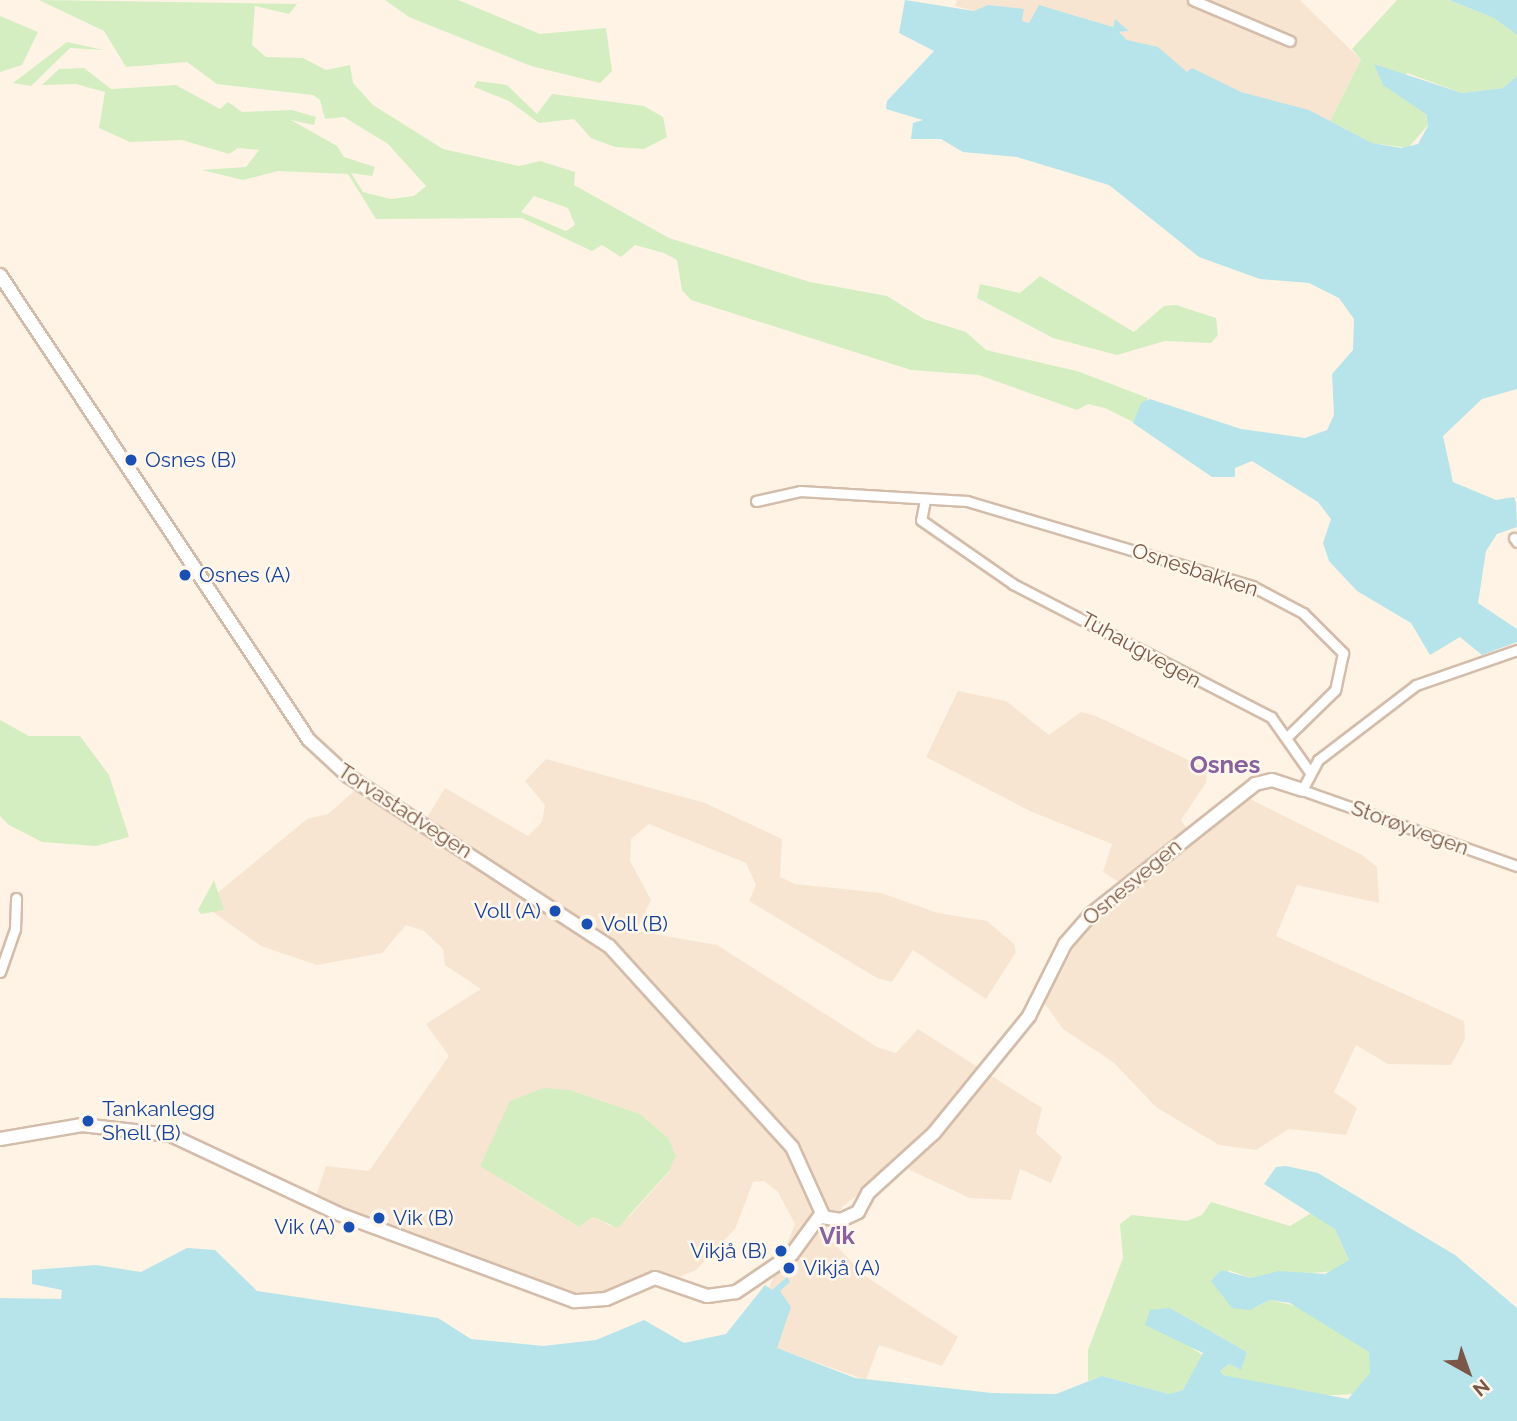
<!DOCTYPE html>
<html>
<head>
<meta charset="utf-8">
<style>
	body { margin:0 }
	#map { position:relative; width:1517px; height:1421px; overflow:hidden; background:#fef3e4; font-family:Raleway,sans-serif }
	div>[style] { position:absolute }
	.residential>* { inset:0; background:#f7e5d1 }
	.green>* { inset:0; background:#d4eec1 }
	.water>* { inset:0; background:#b6e4ea }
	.roads { filter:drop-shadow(2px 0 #d4bcab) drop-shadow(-2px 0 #d4bcab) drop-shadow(0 2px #d4bcab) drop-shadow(0 -2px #d4bcab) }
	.street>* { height:9px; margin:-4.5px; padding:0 4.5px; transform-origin:4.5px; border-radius:4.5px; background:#fff }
	.secondary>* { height:12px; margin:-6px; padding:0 6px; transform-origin:6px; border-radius:6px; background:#fff }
	.dots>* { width:19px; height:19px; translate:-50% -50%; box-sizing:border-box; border:4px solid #fff7ec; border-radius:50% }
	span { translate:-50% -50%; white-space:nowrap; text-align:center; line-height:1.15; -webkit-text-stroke:5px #fff7ec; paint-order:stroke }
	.transit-label { font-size:21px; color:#164399 }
	.left { translate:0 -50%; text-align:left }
	.right { translate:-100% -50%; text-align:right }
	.street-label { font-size:21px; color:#7a5746 }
	.quarter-label { font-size:24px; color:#88619e; font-weight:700 }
	.north { position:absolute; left:1433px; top:1337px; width:70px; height:70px; -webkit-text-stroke:5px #fff7ec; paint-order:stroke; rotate:140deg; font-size:19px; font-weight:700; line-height:28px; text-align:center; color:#7a5746 }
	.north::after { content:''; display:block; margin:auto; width:24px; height:32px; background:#7a5746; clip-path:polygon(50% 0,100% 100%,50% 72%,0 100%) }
</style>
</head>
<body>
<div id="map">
	<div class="residential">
		<i style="clip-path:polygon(957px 0,1300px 0,1361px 60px,1330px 121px,1241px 93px,1192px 69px,1187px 72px,1127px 40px,1118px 32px,1128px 31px,1115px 20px,1113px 27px,1059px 11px,1030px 23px,1022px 21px,1024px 10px,988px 5px,975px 11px,955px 6px)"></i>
		<i style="clip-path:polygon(958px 691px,1006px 701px,1049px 735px,1081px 712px,1096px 716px,1207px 769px,1206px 783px,1181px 820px,1190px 834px,1244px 796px,1362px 855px,1377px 867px,1379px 903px,1297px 885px,1276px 936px,1464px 1021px,1465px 1039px,1451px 1065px,1388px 1064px,1356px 1045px,1334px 1092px,1357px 1108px,1346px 1135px,1289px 1129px,1256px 1150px,1219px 1145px,1156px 1107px,1113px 1062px,1063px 1029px,1043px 1001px,1078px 941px,1126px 886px,1103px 872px,1112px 844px,1030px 811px,926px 757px)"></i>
		<i style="clip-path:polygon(evenodd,546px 759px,705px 803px,782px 839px,780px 877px,795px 884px,881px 893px,938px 913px,987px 921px,1014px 944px,1016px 952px,986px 999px,913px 950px,892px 982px,877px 978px,749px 901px,756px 885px,746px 863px,649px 824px,631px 839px,630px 861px,651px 900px,636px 931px,717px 945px,877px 1047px,896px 1053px,918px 1029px,1042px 1108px,1036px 1133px,1062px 1157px,1051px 1183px,1020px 1169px,1011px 1200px,970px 1198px,899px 1165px,843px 1206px,824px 1233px,865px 1276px,958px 1337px,942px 1366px,879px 1345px,866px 1380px,776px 1348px,791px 1307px,769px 1288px,795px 1224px,778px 1192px,764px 1181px,753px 1182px,735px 1229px,696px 1270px,679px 1277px,663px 1272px,635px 1291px,580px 1301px,316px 1196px,326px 1166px,369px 1171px,449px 1056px,426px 1024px,481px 989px,445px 965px,443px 949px,424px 931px,406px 925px,382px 953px,317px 965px,261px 946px,203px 905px,307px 819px,328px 814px,361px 785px,423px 824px,445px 788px,528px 836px,542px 822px,545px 805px,525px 781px,546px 759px,570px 1090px,640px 1114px,668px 1138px,669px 1172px,630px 1216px,611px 1226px,593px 1217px,579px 1227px,508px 1184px,570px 1090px)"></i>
	</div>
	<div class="green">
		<i style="clip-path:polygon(evenodd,39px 0,297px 4px,289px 14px,255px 6px,252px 45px,266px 57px,303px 58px,326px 70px,350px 65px,353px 83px,373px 105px,443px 149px,519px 166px,540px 161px,575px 172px,574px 185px,669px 238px,810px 282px,887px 296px,924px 319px,966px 332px,986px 350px,1077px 371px,1148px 398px,1135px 423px,1105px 408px,1088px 404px,1077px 410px,979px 375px,911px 370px,691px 300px,682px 290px,677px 260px,664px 253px,635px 245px,621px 257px,602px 245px,592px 251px,522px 218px,376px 219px,348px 174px,278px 171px,243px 180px,202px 170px,246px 167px,259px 150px,238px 148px,229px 154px,182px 140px,130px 142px,99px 128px,105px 92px,76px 84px,42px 85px,59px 69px,84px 68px,111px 89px,176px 85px,220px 109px,228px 102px,242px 112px,292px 110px,316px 117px,314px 125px,291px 120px,337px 146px,344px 157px,375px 167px,372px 176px,351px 173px,363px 192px,391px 199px,414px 196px,426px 186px,388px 144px,344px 117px,325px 119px,320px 100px,313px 95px,217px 84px,187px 62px,126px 67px,104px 31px,39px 0,534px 196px,568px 208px,575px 225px,566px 231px,521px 212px,534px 196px)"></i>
		<i style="clip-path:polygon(385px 0,458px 0,540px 34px,606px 28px,612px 71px,600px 83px,531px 66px,409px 17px)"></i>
		<i style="clip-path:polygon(1397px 0,1449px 0,1494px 18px,1517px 35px,1517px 76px,1503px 88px,1462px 93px,1407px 73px,1398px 94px,1425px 112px,1428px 125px,1408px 148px,1372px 143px,1330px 121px,1361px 60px,1352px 49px)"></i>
		<i style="clip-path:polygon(0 16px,38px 32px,22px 65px,0 72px)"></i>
		<i style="clip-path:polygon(67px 42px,104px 50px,70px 48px,31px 86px,13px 83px)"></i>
		<i style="clip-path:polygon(477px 81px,507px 85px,537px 114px,552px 94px,644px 106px,663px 117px,667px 137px,644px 149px,615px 147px,591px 138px,574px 119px,539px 123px,509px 101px,474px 87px)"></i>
		<i style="clip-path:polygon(1040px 276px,1134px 332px,1164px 306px,1176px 305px,1216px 318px,1218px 335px,1211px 343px,1165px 341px,1117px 355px,1053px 338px,977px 298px,980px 284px,1020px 293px)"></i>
		<i style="clip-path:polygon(0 720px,29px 736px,80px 736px,109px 775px,129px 837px,96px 846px,42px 842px,9px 825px,0 816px)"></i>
		<i style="clip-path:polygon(214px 880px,224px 910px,201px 914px,198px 910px)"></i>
		<i style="clip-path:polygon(544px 1088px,570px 1090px,640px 1114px,668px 1138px,676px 1156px,669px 1171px,618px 1228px,593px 1217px,579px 1227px,480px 1166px,510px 1101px)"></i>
		<i style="clip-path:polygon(1211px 1202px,1290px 1226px,1313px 1212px,1335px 1229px,1349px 1260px,1336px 1271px,1251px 1278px,1228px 1270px,1255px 1308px,1270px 1300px,1301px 1307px,1369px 1352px,1371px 1373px,1355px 1394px,1314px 1396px,1223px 1375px,1219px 1372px,1229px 1364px,1239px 1369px,1247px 1352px,1170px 1308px,1192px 1348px,1204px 1356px,1183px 1390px,1169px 1394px,1102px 1376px,1088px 1381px,1088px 1350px,1123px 1258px,1120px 1224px,1132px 1215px,1187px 1221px,1202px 1215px)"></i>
	</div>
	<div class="water">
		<i style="clip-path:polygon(905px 0,974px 11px,988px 5px,1024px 9px,1022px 21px,1029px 23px,1039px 5px,1113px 27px,1115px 19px,1129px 31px,1119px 32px,1127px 40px,1158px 47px,1187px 72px,1192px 68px,1241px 92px,1309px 110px,1372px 143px,1401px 148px,1418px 144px,1428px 126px,1426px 114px,1383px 85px,1374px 64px,1462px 93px,1503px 88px,1517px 76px,1517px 389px,1482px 399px,1443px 436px,1453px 482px,1496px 500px,1514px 497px,1516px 503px,1517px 527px,1497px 534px,1486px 551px,1478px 603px,1517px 629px,1517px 642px,1482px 655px,1460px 637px,1430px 655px,1411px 623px,1357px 591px,1329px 561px,1323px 543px,1331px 519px,1318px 502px,1252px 461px,1235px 468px,1235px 477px,1212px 477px,1133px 423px,1141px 403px,1150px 399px,1241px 429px,1305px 438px,1327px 430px,1334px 415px,1332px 374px,1353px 350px,1354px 319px,1339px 298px,1309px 283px,1260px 279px,1199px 257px,1109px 185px,1017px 157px,963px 152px,941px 139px,911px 139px,913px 123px,923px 120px,886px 109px,887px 101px,934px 51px,899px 33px)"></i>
		<i style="clip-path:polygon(1449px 0,1517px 0,1517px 35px,1494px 18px)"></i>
		<i style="clip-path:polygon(1286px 1166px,1318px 1173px,1455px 1255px,1517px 1308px,1517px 1421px,0 1421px,0 1298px,61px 1299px,62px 1290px,32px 1284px,32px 1270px,96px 1265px,141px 1272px,187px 1248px,215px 1250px,257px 1291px,438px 1318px,471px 1339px,543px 1346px,596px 1340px,644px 1320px,684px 1343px,726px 1334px,765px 1285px,772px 1290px,787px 1277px,790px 1282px,780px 1291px,791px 1307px,777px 1348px,855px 1378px,992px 1393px,1056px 1394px,1102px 1376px,1169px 1394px,1183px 1390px,1203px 1353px,1145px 1325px,1150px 1310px,1170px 1308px,1247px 1352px,1241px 1370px,1229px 1364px,1220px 1371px,1223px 1375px,1348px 1399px,1370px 1373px,1369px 1352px,1290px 1303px,1270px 1300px,1250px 1310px,1232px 1308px,1211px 1281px,1221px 1270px,1251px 1278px,1279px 1271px,1325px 1274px,1349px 1260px,1335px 1229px,1264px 1184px,1276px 1167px)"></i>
	</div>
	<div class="roads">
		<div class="street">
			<i style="left:1193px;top:0;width:105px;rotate:22.9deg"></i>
			<i style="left:925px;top:500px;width:20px;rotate:101deg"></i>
			<i style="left:921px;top:520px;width:112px;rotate:34.8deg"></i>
			<i style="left:1013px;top:584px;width:290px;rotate:27.3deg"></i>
			<i style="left:1271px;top:717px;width:66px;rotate:54.9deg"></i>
			<i style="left:756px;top:501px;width:45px;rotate:-12.8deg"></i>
			<i style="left:800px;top:491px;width:167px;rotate:3.4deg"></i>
			<i style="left:967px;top:501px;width:297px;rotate:16.6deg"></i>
			<i style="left:1252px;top:586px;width:58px;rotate:27.9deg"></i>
			<i style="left:1303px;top:613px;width:57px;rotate:45deg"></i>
			<i style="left:1343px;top:653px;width:38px;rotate:102deg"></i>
			<i style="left:1335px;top:690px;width:67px;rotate:135.6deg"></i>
			<i style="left:1514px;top:538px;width:5px;rotate:53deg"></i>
			<i style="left:1517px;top:650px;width:107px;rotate:160.9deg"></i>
			<i style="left:1416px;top:685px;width:123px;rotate:142.6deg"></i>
			<i style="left:1318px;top:760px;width:34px;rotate:118deg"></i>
			<i style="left:1302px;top:790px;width:228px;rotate:19.5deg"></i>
			<i style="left:0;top:972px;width:46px;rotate:-70.8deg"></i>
			<i style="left:15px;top:929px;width:31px;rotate:-88deg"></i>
		</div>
		<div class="secondary">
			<i style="left:0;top:275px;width:558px;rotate:56.4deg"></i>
			<i style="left:309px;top:740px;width:53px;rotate:42.7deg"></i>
			<i style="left:348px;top:776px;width:311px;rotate:33.1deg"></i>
			<i style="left:609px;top:946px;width:272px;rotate:47.7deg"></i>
			<i style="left:792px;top:1147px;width:72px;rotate:65.6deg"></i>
			<i style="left:822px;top:1213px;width:51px;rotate:126.2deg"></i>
			<i style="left:792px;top:1254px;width:68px;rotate:145.8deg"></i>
			<i style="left:736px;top:1292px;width:29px;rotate:172deg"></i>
			<i style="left:707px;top:1296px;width:55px;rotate:-160.9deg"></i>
			<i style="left:655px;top:1278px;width:53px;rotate:156.8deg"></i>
			<i style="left:606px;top:1299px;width:32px;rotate:176deg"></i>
			<i style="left:574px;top:1301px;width:251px;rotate:-159.7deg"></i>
			<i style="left:339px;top:1214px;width:187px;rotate:-154.9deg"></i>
			<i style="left:170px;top:1135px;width:89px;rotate:-173.5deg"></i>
			<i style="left:82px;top:1125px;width:83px;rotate:170.3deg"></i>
			<i style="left:822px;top:1217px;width:19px;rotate:9deg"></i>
			<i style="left:841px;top:1220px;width:19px;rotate:-25deg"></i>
			<i style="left:858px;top:1212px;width:21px;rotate:-62deg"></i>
			<i style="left:868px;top:1193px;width:89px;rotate:-42.3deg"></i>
			<i style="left:934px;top:1133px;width:151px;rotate:-50.9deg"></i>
			<i style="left:1029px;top:1016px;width:80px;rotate:-63.4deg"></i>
			<i style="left:1065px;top:944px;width:38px;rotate:-49deg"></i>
			<i style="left:1090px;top:915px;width:211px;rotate:-38.4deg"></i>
			<i style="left:1255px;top:784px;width:17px;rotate:-13deg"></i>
			<i style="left:1272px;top:780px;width:32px;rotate:18deg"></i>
		</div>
	</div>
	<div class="dots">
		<i style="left:131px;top:460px;background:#1a4fb4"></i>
		<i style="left:185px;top:575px;background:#1a4fb4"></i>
		<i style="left:555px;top:911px;background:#1a4fb4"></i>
		<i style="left:587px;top:924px;background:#1a4fb4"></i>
		<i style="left:88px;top:1121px;background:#1a4fb4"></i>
		<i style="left:379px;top:1218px;background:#1a4fb4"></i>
		<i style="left:349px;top:1227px;background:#1a4fb4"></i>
		<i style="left:781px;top:1251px;background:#1a4fb4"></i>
		<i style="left:789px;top:1268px;background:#1a4fb4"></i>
	</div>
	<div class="transit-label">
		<span class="left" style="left:145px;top:460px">Osnes (B)</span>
		<span class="left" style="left:199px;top:575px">Osnes (A)</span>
		<span class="right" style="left:541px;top:911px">Voll (A)</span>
		<span class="left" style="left:601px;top:924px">Voll (B)</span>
		<span class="left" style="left:102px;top:1121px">Tankanlegg<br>Shell (B)</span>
		<span class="left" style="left:393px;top:1218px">Vik (B)</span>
		<span class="right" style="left:335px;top:1227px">Vik (A)</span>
		<span class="right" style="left:767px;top:1251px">Vikjå (B)</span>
		<span class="left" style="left:803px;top:1268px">Vikjå (A)</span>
	</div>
	<div class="street-label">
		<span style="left:1195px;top:570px;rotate:18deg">Osnesbakken</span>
		<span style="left:1141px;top:650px;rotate:29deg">Tuhaugvegen</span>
		<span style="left:405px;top:811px;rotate:33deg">Torvastadvegen</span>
		<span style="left:1410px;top:828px;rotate:20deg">Storøyvegen</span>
		<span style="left:1132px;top:882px;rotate:-40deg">Osnesvegen</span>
	</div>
	<div class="quarter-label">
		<span style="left:1225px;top:765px">Osnes</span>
		<span style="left:837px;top:1236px">Vik</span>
	</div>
	<div class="north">N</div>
</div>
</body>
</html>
